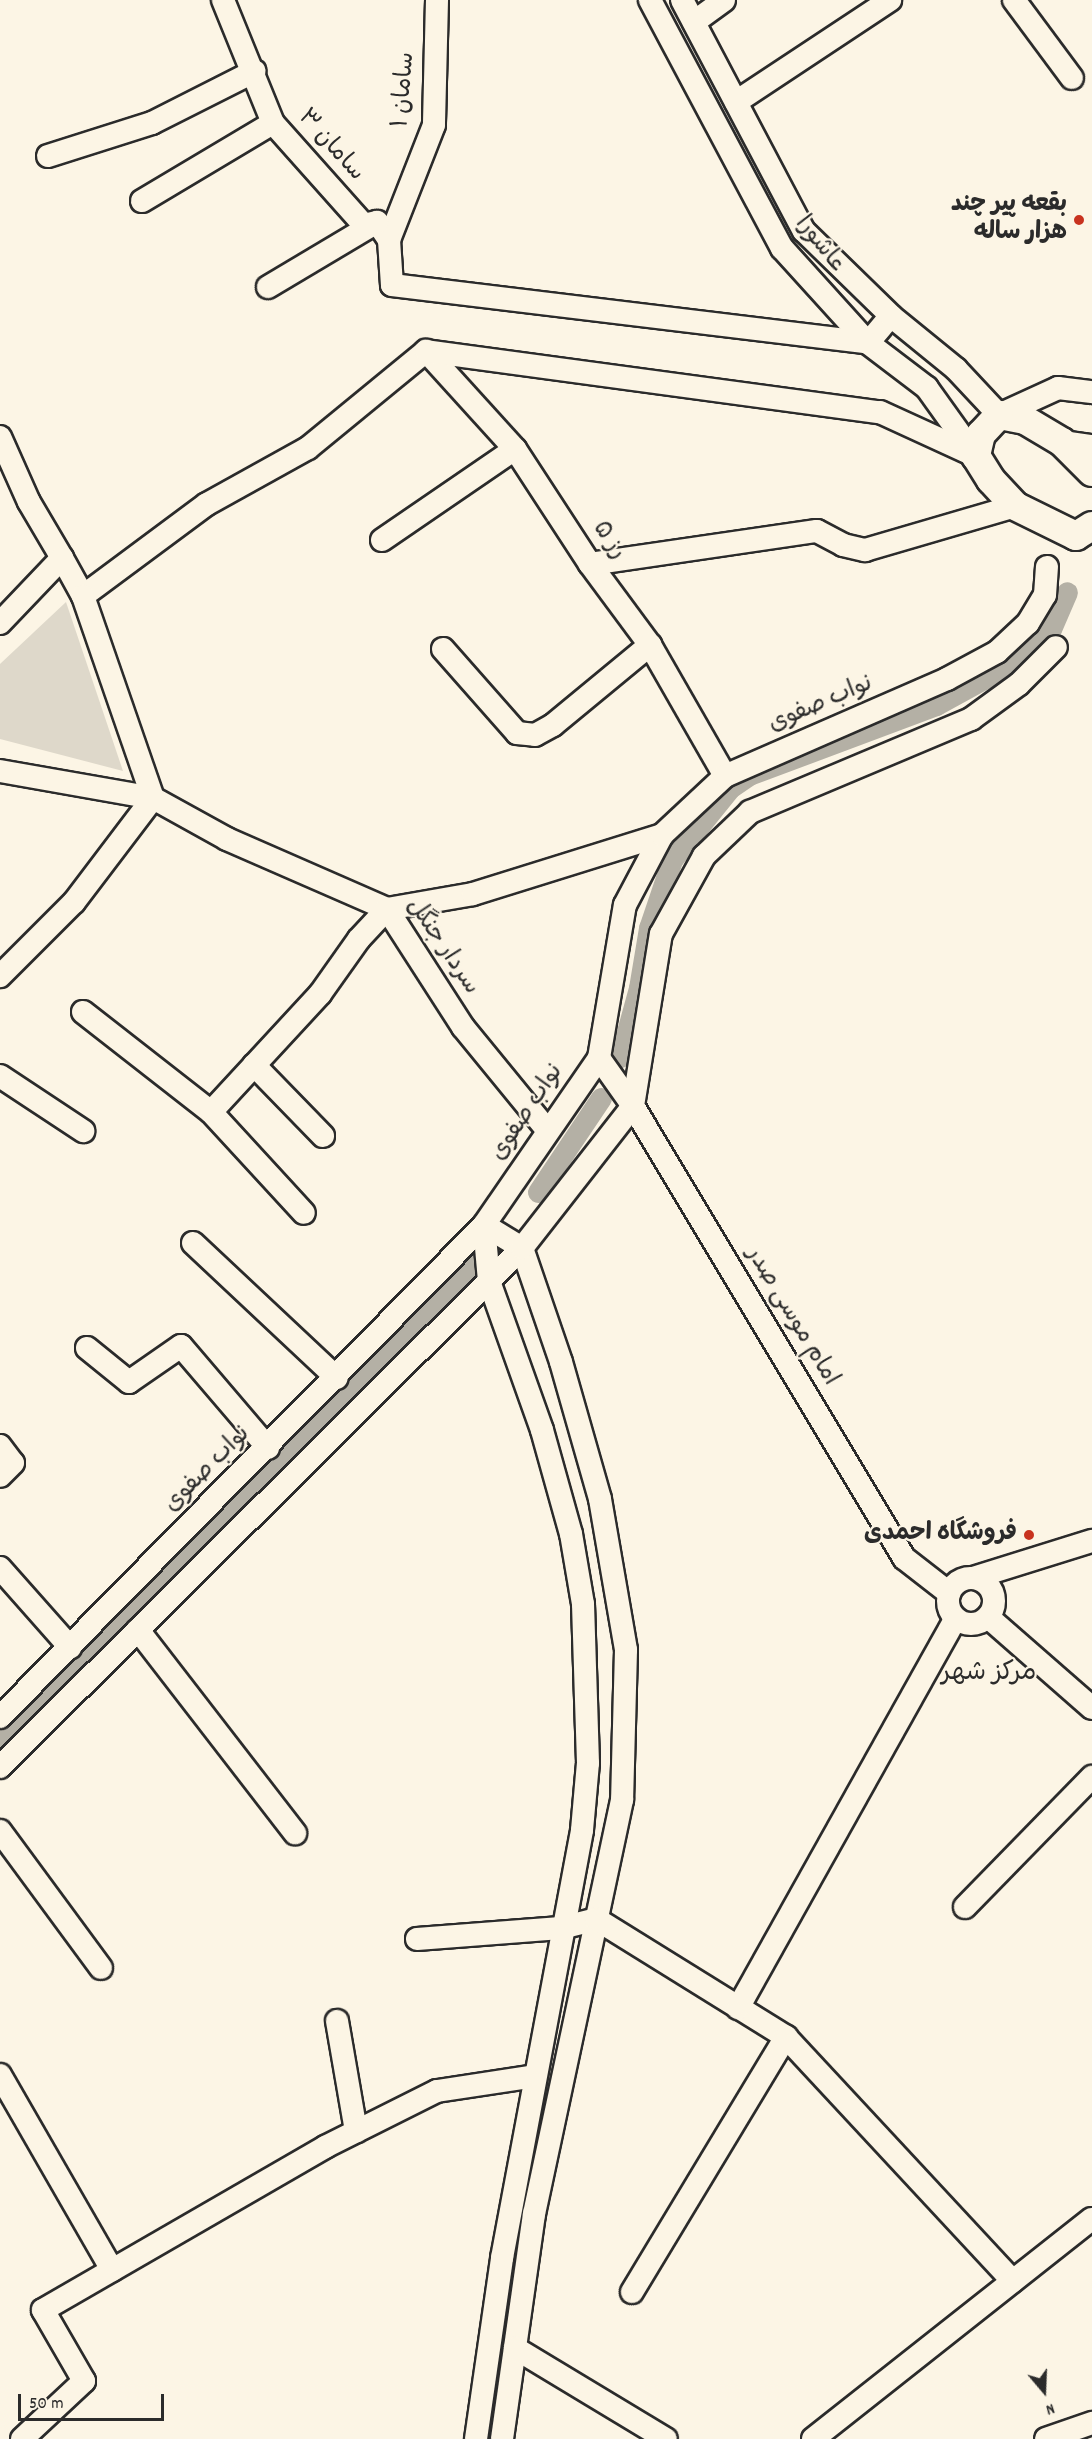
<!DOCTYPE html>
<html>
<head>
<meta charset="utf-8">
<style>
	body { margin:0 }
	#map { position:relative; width:1092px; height:2439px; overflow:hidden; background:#fcf5e5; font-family:Dekko,"Playpen Sans Arabic",sans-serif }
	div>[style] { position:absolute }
	.green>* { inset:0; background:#ded8ca }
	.canal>* { height:21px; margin:-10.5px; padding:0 10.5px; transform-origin:10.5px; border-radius:10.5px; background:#b4b0a5 }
	.roads { filter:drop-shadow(2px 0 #2b2b2b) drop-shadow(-2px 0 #2b2b2b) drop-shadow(0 2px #2b2b2b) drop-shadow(0 -2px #2b2b2b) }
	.minor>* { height:22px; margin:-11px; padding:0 11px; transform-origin:11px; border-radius:11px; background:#fcf5e5 }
	.minor>.ring { margin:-11px; padding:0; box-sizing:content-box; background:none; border:22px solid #fcf5e5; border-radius:50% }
	.major>* { height:28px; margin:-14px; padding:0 14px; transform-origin:14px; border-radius:14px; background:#fcf5e5 }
	.dots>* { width:16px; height:16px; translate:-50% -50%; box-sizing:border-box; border:3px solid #fcf5e5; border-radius:50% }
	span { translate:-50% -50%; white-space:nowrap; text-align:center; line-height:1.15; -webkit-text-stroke:4.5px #fcf5e5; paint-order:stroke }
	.street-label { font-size:24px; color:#2b2b2b }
	.poi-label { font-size:24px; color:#2b2b2b; font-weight:700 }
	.right { translate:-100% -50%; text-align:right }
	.neighbourhood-label { font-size:26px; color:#2b2b2b }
	.north { position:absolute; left:1014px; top:2361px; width:60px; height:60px; -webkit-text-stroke:4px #fcf5e5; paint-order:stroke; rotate:161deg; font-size:16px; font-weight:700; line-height:24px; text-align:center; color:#2b2b2b }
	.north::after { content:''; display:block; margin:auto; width:21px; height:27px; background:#2b2b2b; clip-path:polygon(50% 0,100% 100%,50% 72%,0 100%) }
	.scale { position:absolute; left:18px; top:2394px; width:146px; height:27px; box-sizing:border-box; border:3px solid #2b2b2b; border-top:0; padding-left:8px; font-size:18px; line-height:21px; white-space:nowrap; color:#2b2b2b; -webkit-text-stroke:4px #fcf5e5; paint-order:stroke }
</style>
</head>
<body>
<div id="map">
	<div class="green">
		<i style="clip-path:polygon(66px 602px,123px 771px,0 739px,0 664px)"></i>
	</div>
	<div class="canal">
		<i style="left:620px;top:1057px;width:72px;rotate:-74.6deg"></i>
		<i style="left:639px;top:988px;width:61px;rotate:-80.5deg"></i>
		<i style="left:649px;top:928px;width:72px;rotate:-71.3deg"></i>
		<i style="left:672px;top:860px;width:92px;rotate:-51.1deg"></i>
		<i style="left:730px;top:788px;width:23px;rotate:-34deg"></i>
		<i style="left:749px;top:775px;width:200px;rotate:-20.5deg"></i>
		<i style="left:936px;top:705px;width:77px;rotate:-28.6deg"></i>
		<i style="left:1004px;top:668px;width:61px;rotate:-39.7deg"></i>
		<i style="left:1051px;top:629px;width:40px;rotate:-66.6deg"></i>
		<i style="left:538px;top:1192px;width:113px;rotate:-56.2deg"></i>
		<i style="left:0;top:1741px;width:696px;rotate:-45.23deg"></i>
	</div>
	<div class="roads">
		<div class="minor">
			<i style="left:223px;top:0;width:133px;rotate:67.9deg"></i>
			<i style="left:273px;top:123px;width:137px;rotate:48.3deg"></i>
			<i style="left:364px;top:225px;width:13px;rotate:-13deg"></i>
			<i style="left:377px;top:222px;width:22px;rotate:56deg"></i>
			<i style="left:437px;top:0;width:125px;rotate:91.4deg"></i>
			<i style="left:434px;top:125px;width:123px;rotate:111.4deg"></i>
			<i style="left:389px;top:240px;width:45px;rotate:86.2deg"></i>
			<i style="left:392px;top:285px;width:480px;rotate:6.9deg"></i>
			<i style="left:868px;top:343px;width:35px;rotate:-50deg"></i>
			<i style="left:650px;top:0;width:281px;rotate:62deg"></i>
			<i style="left:782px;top:248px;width:128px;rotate:47.8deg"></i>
			<i style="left:868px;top:343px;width:74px;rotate:37.3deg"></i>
			<i style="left:927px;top:388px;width:82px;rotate:54.4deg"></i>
			<i style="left:682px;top:0;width:261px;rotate:62.2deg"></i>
			<i style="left:804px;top:231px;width:122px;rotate:44.3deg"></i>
			<i style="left:891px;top:316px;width:84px;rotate:39.2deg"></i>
			<i style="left:956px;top:369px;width:63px;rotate:46.9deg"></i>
			<i style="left:999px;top:415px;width:65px;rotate:-24.6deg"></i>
			<i style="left:1058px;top:388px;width:34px;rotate:7deg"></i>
			<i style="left:1014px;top:0;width:97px;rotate:53.4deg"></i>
			<i style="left:694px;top:22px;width:37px;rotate:-36deg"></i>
			<i style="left:736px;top:102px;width:185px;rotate:-33.5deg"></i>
			<i style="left:48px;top:156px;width:109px;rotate:-17.6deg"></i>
			<i style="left:152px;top:123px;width:115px;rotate:-26.8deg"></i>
			<i style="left:142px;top:201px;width:152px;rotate:-30.8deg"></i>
			<i style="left:268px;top:287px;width:127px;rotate:-30.8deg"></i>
			<i style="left:426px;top:351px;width:132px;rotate:47.8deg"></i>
			<i style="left:515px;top:449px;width:137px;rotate:56.9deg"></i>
			<i style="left:590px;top:564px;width:101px;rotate:53.5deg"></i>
			<i style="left:650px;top:645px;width:151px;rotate:60.2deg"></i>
			<i style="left:0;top:437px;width:71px;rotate:66deg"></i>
			<i style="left:29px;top:502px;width:65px;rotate:59.5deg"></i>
			<i style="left:1062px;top:442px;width:30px;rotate:8deg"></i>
			<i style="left:382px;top:540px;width:161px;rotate:-34.4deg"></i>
			<i style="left:590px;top:564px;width:229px;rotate:-8.3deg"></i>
			<i style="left:817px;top:531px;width:30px;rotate:28deg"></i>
			<i style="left:843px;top:545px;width:23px;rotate:13deg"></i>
			<i style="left:865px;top:550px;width:156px;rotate:-16.3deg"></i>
			<i style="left:83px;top:596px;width:154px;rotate:-36.6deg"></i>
			<i style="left:207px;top:504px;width:115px;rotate:-29deg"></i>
			<i style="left:308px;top:448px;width:153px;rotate:-39.4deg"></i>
			<i style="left:426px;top:351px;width:458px;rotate:7.7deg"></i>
			<i style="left:880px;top:412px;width:106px;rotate:24.6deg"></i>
			<i style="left:0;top:623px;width:90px;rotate:-46.4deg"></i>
			<i style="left:62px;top:558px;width:43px;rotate:61.1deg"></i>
			<i style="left:83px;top:596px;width:214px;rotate:70.9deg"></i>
			<i style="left:153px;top:798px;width:85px;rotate:29deg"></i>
			<i style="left:227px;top:839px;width:175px;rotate:23.6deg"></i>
			<i style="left:387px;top:909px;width:140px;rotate:57.2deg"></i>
			<i style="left:463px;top:1027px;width:134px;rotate:50.7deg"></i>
			<i style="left:443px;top:649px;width:112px;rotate:48.6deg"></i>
			<i style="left:517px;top:733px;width:18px;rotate:6deg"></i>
			<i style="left:535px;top:735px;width:21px;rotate:-29deg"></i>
			<i style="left:553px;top:725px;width:126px;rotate:-39.5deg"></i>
			<i style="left:0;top:771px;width:155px;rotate:10deg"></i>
			<i style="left:153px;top:798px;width:131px;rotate:127.2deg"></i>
			<i style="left:74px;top:902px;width:105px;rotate:135deg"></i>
			<i style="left:83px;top:1012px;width:162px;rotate:38deg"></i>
			<i style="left:211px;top:1112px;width:161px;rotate:-47.3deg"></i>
			<i style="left:320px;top:994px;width:67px;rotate:-54.7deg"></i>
			<i style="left:359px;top:939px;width:41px;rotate:-47deg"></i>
			<i style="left:387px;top:909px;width:87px;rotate:-9.9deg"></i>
			<i style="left:473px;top:894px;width:198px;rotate:-17.3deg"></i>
			<i style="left:599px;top:1058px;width:59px;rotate:54.7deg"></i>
			<i style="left:633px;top:1106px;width:527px;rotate:59.05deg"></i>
			<i style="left:904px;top:1558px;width:57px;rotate:37.9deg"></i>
			<i style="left:254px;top:1065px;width:99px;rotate:45.8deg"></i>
			<i style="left:0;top:1076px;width:100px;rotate:33.5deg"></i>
			<i style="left:211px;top:1112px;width:137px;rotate:47.4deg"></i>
			<i style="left:484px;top:1225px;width:44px;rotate:31.2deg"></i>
			<i style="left:522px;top:1248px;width:120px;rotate:71.1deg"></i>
			<i style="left:561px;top:1362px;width:142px;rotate:74.1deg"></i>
			<i style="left:600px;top:1499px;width:153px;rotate:80.2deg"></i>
			<i style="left:626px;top:1650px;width:150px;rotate:91.5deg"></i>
			<i style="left:622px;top:1800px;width:423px;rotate:102deg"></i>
			<i style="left:534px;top:2214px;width:227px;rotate:98.1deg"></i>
			<i style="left:193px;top:1243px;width:197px;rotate:43.2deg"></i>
			<i style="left:87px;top:1348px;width:54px;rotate:39deg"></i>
			<i style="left:129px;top:1382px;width:63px;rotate:-34.7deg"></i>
			<i style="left:181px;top:1346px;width:134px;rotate:49.5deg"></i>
			<i style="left:0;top:1446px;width:21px;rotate:53deg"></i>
			<i style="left:13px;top:1463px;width:18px;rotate:135deg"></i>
			<i style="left:0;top:1568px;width:106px;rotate:48.5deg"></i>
			<i class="ring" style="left:948px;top:1578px;width:24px;height:24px"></i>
			<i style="left:973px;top:1578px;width:125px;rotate:-17.3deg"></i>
			<i style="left:988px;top:1617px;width:138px;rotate:41.2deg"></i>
			<i style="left:138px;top:1630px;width:257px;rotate:52.3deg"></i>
			<i style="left:0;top:1717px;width:690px;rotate:-45.47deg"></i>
			<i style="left:484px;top:1225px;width:203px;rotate:-55.4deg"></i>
			<i style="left:599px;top:1058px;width:155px;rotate:-80.4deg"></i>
			<i style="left:625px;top:905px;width:79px;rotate:-62.1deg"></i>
			<i style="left:662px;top:835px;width:86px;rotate:-43.1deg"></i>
			<i style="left:725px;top:776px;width:242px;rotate:-23.6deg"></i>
			<i style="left:947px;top:679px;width:57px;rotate:-28.4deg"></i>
			<i style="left:997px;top:652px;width:42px;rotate:-43.1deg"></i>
			<i style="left:1028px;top:623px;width:33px;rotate:-59deg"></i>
			<i style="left:1045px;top:595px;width:28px;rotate:-86deg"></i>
			<i style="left:0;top:1767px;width:736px;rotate:-44.83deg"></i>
			<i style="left:522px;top:1248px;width:180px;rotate:-52deg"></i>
			<i style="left:633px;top:1106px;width:174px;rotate:-80.8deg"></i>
			<i style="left:661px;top:934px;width:89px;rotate:-61.1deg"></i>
			<i style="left:704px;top:856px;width:64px;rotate:-43.7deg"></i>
			<i style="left:750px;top:812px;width:240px;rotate:-22.8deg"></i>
			<i style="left:971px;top:719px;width:59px;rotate:-36.1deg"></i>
			<i style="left:1019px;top:684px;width:52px;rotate:-45deg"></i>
			<i style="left:0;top:1831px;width:170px;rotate:53.6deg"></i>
			<i style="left:965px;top:1907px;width:182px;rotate:-45.7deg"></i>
			<i style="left:417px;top:1939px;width:144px;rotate:-4.4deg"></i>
			<i style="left:561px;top:1928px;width:36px;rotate:-14deg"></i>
			<i style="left:596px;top:1919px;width:224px;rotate:31.8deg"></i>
			<i style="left:786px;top:2037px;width:333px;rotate:47.1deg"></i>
			<i style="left:738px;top:2008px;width:445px;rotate:-60.8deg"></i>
			<i style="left:337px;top:2021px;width:112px;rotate:80.2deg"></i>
			<i style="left:0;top:2075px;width:225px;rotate:60.1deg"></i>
			<i style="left:632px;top:2292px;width:298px;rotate:-58.9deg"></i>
			<i style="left:515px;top:2348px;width:176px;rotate:31.1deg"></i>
			<i style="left:22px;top:2439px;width:85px;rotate:-43.1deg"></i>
			<i style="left:84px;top:2381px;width:82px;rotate:-120deg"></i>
			<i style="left:43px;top:2310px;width:326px;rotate:-30deg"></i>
			<i style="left:325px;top:2147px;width:125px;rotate:-26.6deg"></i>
			<i style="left:437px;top:2091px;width:99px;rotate:-8.7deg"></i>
			<i style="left:476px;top:2439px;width:183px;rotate:-81.8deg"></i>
			<i style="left:502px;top:2258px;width:435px;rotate:-79.4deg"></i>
			<i style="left:582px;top:1830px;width:67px;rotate:-84.9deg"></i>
			<i style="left:588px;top:1763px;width:159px;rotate:-91.8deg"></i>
			<i style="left:583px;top:1604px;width:71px;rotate:-99.7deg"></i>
			<i style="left:571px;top:1534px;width:108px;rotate:-105.6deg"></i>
			<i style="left:542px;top:1430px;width:158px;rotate:-109.6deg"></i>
			<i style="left:489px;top:1281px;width:56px;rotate:-95.1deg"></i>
			<i style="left:813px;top:2439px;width:355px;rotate:-38.3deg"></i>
			<i style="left:1046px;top:2439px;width:49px;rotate:-19.2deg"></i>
		</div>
		<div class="major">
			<i style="left:1092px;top:472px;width:42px;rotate:-135deg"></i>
			<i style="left:1062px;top:442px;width:43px;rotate:-149.3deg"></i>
			<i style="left:1025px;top:420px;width:26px;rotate:-169deg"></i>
			<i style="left:999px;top:415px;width:26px;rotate:133deg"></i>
			<i style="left:981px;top:434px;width:23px;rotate:103deg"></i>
			<i style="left:976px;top:456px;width:28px;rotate:58deg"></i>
			<i style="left:991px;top:480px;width:35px;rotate:47deg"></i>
			<i style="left:1015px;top:506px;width:68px;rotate:26.2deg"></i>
			<i style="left:1076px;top:536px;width:19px;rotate:-32deg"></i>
		</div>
	</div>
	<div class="dots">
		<i style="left:1079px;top:220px;background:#c8321e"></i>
		<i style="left:1029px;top:1535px;background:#c8321e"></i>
	</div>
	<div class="street-label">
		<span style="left:405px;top:90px;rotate:-85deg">سامان ۱</span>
		<span style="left:330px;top:146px;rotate:48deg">سامان ۳</span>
		<span style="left:819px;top:245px;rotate:51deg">عاشورا</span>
		<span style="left:608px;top:541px;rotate:56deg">رز ۵</span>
		<span style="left:821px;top:705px;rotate:-23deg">نواب صفوی</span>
		<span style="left:442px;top:947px;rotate:56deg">سردار جنگل</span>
		<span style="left:528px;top:1113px;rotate:-56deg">نواب صفوی</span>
		<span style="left:791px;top:1317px;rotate:59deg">امام موسی صدر</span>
		<span style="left:208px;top:1470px;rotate:-45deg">نواب صفوی</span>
	</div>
	<div class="poi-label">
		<span class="right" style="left:1067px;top:220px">بقعه پیر چند<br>هزار ساله</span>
		<span class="right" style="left:1017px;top:1535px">فروشگاه احمدی</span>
	</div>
	<div class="neighbourhood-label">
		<span style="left:989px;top:1674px">مرکز شهر</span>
	</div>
	<div class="north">N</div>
	<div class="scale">50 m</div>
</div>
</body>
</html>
